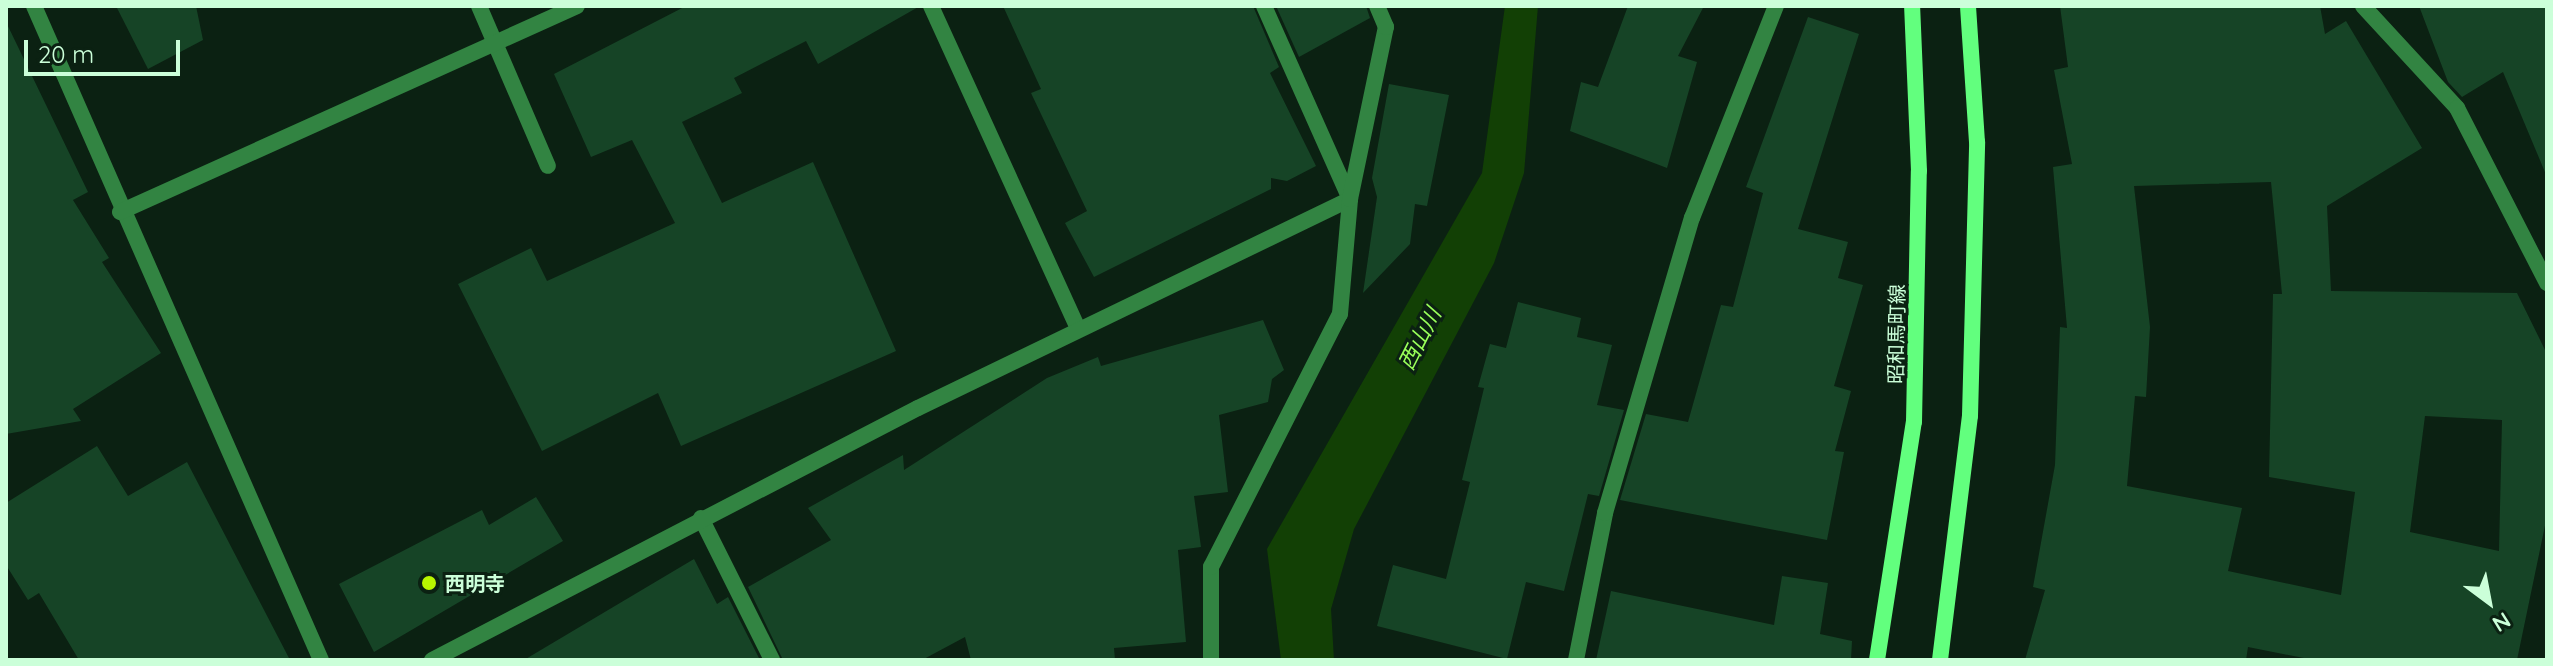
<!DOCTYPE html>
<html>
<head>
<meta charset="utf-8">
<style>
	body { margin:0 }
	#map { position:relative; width:2553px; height:666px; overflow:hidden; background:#0b2112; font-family:Quicksand,"Noto Sans JP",sans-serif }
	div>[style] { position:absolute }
	.water>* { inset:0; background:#124005 }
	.building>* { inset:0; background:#164426 }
	.street>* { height:16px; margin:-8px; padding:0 8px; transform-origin:8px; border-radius:8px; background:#328442 }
	.secondary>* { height:16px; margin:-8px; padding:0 8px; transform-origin:8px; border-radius:8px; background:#62ff7e }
	.dots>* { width:22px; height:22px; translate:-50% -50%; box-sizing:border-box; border:4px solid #0b2112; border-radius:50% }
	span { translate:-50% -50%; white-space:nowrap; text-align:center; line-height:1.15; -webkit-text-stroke:6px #0b2112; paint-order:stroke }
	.street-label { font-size:20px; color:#cbffd9 }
	.poi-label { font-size:20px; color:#cbffd9; font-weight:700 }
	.left { translate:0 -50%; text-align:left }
	.water-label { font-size:22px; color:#99ff59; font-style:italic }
	.frame { position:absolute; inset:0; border:8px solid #cbffd9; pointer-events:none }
	.north { position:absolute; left:2449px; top:562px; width:80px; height:80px; -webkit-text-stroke:6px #0b2112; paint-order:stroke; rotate:148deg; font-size:22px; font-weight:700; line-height:32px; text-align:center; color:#cbffd9 }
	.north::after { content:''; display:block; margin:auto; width:28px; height:36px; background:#cbffd9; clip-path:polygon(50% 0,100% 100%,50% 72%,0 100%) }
	.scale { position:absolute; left:24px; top:40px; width:156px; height:36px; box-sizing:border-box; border:4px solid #cbffd9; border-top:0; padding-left:10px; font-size:24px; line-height:28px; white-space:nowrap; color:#cbffd9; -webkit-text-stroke:6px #0b2112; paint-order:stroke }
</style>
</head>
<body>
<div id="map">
	<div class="water">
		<i style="clip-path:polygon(1505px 6px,1538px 6px,1524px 173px,1494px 263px,1354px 529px,1331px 609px,1334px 660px,1281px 660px,1267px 549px,1482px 173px)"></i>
	</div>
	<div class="building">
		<i style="clip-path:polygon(116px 6px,196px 6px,203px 40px,148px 69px)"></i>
		<i style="clip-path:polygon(686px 6px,920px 6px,818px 64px,806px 41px,734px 78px,742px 93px,682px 122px,722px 203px,813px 162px,896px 351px,681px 446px,658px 393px,542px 451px,458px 284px,531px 248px,547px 281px,675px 223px,632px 140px,591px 157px,554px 74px)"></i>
		<i style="clip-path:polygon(1003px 6px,1253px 6px,1279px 67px,1270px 73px,1316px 166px,1287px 181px,1271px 178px,1271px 189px,1094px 277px,1065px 223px,1087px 211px,1031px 93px,1041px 89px)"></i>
		<i style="clip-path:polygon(1276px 6px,1366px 6px,1370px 18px,1299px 57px)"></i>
		<i style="clip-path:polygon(1628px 6px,1704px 6px,1678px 56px,1697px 62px,1667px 168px,1570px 131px,1581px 82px,1598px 87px)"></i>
		<i style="clip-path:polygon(evenodd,2060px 6px,2320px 6px,2325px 34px,2346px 21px,2422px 148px,2327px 206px,2331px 291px,2517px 293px,2547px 354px,2547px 516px,2517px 660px,2314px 660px,2248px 647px,2246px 660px,2025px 660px,2045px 590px,2033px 587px,2055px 465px,2060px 327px,2067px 328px,2053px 167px,2072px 164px,2054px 70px,2068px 67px,2060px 6px,2271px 182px,2282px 294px,2273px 294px,2269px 477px,2355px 492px,2341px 595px,2228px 571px,2242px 508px,2127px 486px,2135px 396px,2146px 397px,2150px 327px,2134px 186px,2271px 182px,2060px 6px,2425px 416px,2502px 420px,2499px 551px,2410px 532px,2425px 416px)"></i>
		<i style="clip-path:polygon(2419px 6px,2547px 6px,2547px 177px,2503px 72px,2462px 97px,2448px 82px)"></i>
		<i style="clip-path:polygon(1808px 17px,1859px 34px,1798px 229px,1848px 242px,1838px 278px,1863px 285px,1834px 386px,1851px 391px,1835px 451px,1844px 452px,1827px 540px,1620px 500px,1646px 414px,1688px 422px,1721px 305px,1733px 307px,1763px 193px,1746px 187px)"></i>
		<i style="clip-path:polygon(6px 22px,88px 192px,73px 200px,109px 258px,102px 262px,161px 353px,73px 409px,81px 421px,6px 434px)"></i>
		<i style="clip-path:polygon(1389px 84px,1449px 95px,1427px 206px,1415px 204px,1410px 244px,1363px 293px,1377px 197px,1372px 178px)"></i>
		<i style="clip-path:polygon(1518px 302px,1581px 318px,1577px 337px,1612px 345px,1597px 405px,1624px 410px,1599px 496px,1588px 494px,1564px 591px,1526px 582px,1507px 659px,1377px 626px,1393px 565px,1446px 579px,1470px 482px,1462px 480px,1484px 388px,1478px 387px,1490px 344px,1506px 348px)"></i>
		<i style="clip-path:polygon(1263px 320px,1284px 370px,1272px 379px,1268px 402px,1219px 415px,1228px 492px,1194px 496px,1201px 547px,1178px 550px,1186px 642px,1114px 648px,1115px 660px,971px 660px,965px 637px,922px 660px,783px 660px,748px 587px,831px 540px,808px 508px,903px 455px,904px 470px,1047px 378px,1098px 357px,1101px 366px)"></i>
		<i style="clip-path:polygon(97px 446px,128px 496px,187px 462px,290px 660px,79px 660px,39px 593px,28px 600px,6px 565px,6px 503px)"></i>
		<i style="clip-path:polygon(536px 497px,563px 541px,374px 652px,339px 584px,482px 510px,489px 525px)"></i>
		<i style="clip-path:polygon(694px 559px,717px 604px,728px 597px,760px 660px,524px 660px)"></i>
		<i style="clip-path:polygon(1782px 576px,1828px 583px,1820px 634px,1852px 641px,1851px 660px,1596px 660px,1611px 591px,1774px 625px)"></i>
	</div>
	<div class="street">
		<i style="left:34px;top:6px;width:714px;rotate:66.31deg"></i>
		<i style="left:479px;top:6px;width:174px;rotate:66.7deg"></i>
		<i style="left:931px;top:6px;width:355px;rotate:65.5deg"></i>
		<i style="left:1264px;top:6px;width:211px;rotate:66deg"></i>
		<i style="left:2363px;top:6px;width:139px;rotate:47.3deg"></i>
		<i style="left:2457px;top:108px;width:197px;rotate:62.8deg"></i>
		<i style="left:120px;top:212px;width:501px;rotate:-24.26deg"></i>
		<i style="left:701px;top:518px;width:159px;rotate:63.4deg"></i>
		<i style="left:432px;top:660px;width:547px;rotate:-27.41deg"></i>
		<i style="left:918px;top:408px;width:480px;rotate:-25.8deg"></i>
		<i style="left:1211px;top:660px;width:93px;rotate:-90deg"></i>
		<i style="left:1211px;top:567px;width:284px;rotate:-63deg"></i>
		<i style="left:1340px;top:314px;width:115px;rotate:-85deg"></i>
		<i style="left:1350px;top:199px;width:176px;rotate:-78.2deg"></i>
		<i style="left:1386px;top:27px;width:23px;rotate:-113deg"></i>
		<i style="left:1576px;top:660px;width:150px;rotate:-78.8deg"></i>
		<i style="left:1605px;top:513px;width:308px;rotate:-73.6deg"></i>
		<i style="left:1692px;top:218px;width:228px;rotate:-68.4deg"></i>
	</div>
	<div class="secondary">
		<i style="left:1877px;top:660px;width:241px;rotate:-81.2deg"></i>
		<i style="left:1914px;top:422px;width:251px;rotate:-88.9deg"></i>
		<i style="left:1919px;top:171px;width:165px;rotate:-92.4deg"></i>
		<i style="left:1940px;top:660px;width:246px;rotate:-83deg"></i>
		<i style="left:1970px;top:416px;width:274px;rotate:-88.5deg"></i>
		<i style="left:1977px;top:142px;width:136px;rotate:-93.8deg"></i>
	</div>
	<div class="dots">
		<i style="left:429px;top:583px;background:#b8f600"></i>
	</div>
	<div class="street-label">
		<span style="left:1896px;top:334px;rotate:-89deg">昭和馬町線</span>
	</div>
	<div class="poi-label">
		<span class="left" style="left:445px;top:583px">西明寺</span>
	</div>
	<div class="water-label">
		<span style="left:1420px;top:339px;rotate:-63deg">西山川</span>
	</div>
	<div class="frame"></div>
	<div class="north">N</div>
	<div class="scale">20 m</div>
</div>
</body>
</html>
